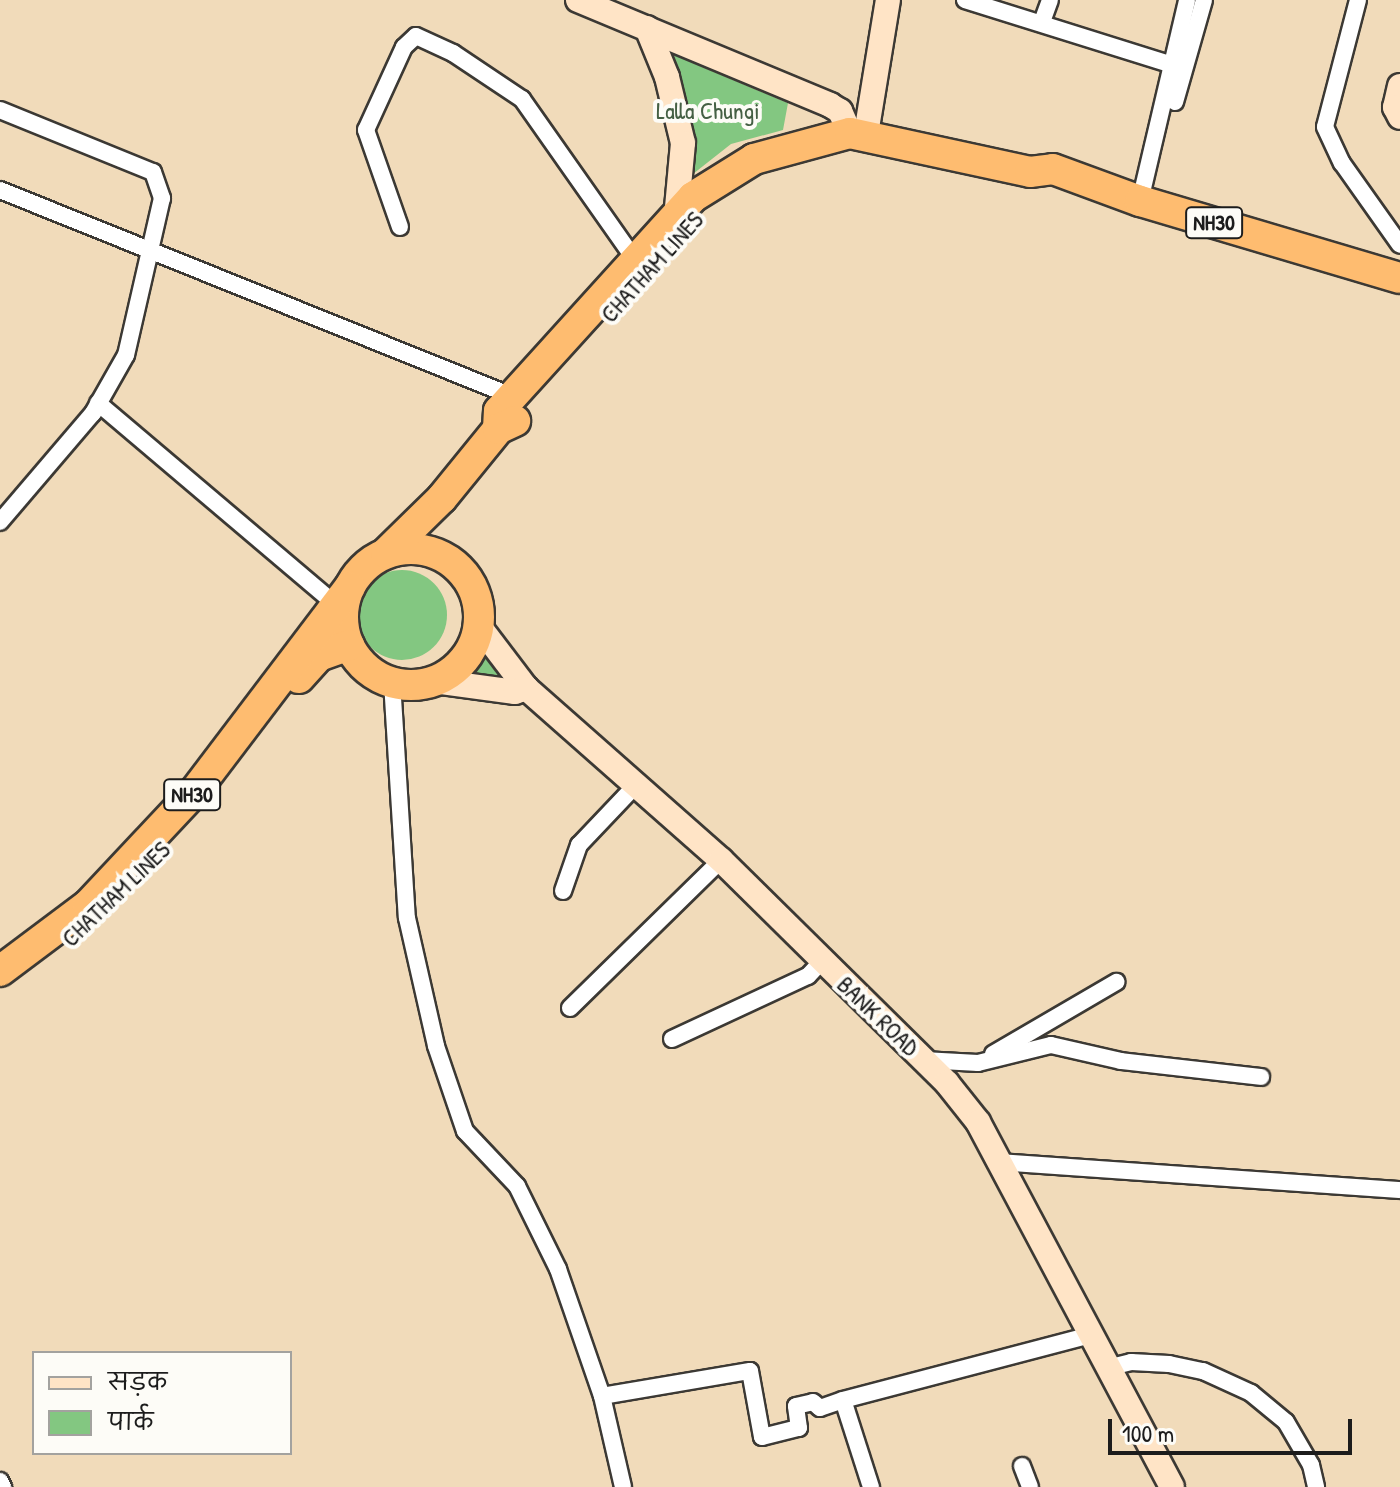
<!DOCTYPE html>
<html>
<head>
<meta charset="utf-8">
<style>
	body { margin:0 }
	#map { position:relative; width:1400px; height:1487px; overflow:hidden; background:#f1dbba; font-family:"Patrick Hand","Playpen Sans Deva",sans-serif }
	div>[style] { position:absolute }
	.green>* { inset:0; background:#83c781 }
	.round { border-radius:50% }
	.roads { filter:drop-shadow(2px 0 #3c3934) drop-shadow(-2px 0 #3c3934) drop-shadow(0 2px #3c3934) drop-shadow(0 -2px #3c3934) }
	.street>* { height:16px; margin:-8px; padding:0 8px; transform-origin:8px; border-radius:8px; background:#fff }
	.secondary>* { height:24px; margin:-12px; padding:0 12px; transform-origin:12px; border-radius:12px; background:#ffe4c6 }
	.highway>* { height:30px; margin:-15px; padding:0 15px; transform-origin:15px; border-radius:15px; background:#febc70 }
	.highway>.ring { margin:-15px; padding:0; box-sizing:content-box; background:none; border:30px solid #febc70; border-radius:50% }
	span { translate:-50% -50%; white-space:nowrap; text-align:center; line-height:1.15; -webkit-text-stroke:8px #fdfcf7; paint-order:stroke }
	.shield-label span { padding:2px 6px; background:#fdfcf7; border:2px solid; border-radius:6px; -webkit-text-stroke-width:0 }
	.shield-label { font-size:22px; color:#1c1c1c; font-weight:700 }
	.park-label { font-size:24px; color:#456044 }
	.street-label { font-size:24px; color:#1c1c1c }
	.legend { position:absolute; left:32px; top:1351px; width:260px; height:104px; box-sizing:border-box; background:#fdfcf7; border:2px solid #a3a29f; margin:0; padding:10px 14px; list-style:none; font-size:24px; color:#1c1c1c }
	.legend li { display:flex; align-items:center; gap:16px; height:40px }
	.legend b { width:40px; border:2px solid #a3a29f }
	.scale { position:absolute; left:1108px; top:1419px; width:244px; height:36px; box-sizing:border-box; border:4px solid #1c1c1c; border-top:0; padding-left:10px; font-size:24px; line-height:28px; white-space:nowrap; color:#1c1c1c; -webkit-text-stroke:6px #fdfcf7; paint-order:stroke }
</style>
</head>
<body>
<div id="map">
	<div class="green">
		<i style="clip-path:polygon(648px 44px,788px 103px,783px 130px,731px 144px,679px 185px,674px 136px)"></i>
		<i class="round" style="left:357px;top:570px;width:90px;height:90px"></i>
		<i style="clip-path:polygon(478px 646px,492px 660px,515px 686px,453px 677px)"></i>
	</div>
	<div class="roads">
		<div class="street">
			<i style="left:965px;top:0;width:218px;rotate:17.4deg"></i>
			<i style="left:1358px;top:0;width:131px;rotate:104.6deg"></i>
			<i style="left:1325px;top:127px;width:40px;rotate:65deg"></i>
			<i style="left:1342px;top:163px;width:100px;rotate:54.7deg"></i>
			<i style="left:1042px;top:22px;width:23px;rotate:-70deg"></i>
			<i style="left:1175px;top:102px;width:106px;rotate:-74.1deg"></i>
			<i style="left:0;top:110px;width:165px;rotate:22.1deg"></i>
			<i style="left:153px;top:172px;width:28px;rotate:71deg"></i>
			<i style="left:162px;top:198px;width:161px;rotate:102.9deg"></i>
			<i style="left:126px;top:355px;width:67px;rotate:119.6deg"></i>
			<i style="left:93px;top:413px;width:143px;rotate:130.5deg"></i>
			<i style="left:0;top:190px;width:552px;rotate:21.92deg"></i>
			<i style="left:1140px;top:201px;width:206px;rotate:-76.8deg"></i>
			<i style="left:400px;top:227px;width:103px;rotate:-109.3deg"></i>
			<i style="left:366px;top:130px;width:91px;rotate:-65.4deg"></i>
			<i style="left:404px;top:47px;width:16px;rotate:-43deg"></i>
			<i style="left:416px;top:36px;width:41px;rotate:24.7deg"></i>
			<i style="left:453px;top:53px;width:83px;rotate:33.7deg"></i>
			<i style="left:522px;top:99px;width:198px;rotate:54.9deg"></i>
			<i style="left:98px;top:403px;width:312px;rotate:40.3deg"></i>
			<i style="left:392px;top:682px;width:236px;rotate:86.4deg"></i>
			<i style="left:407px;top:918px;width:131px;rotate:77.2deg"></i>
			<i style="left:436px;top:1046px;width:90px;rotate:71.2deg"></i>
			<i style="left:465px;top:1131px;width:76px;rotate:46.6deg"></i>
			<i style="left:517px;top:1186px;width:93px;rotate:63.7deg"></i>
			<i style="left:558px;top:1269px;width:134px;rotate:70.9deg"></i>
			<i style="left:602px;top:1396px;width:93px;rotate:77deg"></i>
			<i style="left:563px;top:891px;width:49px;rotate:-70.8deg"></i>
			<i style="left:579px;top:845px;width:81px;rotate:-46.5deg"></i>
			<i style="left:570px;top:1008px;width:211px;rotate:-44.4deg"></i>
			<i style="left:672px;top:1039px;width:150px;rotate:-24.9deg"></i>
			<i style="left:808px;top:976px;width:21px;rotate:-47deg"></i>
			<i style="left:993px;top:1054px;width:143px;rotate:-30.3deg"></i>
			<i style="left:923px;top:1060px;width:55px;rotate:3.1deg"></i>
			<i style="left:978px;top:1063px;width:75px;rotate:-13.9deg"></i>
			<i style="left:1051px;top:1045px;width:72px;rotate:12.9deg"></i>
			<i style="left:1121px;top:1061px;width:141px;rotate:6.5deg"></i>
			<i style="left:999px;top:1162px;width:402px;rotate:4deg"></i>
			<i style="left:1107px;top:1368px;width:25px;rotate:-14deg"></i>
			<i style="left:1131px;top:1362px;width:38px;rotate:3deg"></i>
			<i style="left:1169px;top:1364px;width:35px;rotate:12deg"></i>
			<i style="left:1203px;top:1371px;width:53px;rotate:24.6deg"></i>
			<i style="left:1251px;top:1393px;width:45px;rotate:39.6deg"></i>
			<i style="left:1286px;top:1422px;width:50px;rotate:59.8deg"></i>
			<i style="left:1311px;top:1465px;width:23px;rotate:77deg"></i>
			<i style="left:602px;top:1396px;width:150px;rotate:-9.6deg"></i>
			<i style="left:750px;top:1371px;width:67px;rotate:79.7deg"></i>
			<i style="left:762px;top:1437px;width:38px;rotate:-14deg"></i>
			<i style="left:799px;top:1428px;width:22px;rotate:-98deg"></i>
			<i style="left:796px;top:1406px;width:17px;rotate:-13deg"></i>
			<i style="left:813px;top:1402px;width:9px;rotate:41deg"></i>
			<i style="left:820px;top:1408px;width:24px;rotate:-19deg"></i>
			<i style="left:1022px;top:1466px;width:22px;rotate:69deg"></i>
			<i style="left:0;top:1481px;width:7px;rotate:63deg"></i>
			<i style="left:871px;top:1487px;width:91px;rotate:-107.8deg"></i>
			<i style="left:843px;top:1400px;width:256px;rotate:-14.7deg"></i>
		</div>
		<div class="secondary">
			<i style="left:578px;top:0;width:273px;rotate:22.6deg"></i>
			<i style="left:830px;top:105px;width:12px;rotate:31deg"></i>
			<i style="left:840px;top:111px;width:24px;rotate:66deg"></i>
			<i style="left:647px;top:28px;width:53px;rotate:67.8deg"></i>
			<i style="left:667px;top:77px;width:68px;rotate:76.4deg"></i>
			<i style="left:683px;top:143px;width:75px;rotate:95.3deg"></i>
			<i style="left:1400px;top:86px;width:22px;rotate:103deg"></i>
			<i style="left:1395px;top:107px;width:11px;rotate:63deg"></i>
			<i style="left:866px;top:134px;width:136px;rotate:-80.7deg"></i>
			<i style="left:479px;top:626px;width:78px;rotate:52.8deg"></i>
			<i style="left:526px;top:688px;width:260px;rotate:41.4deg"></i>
			<i style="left:721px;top:860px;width:317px;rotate:44.6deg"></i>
			<i style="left:947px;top:1083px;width:50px;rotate:51.5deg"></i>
			<i style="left:978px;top:1122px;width:413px;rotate:62deg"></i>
			<i style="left:434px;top:681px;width:82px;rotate:7.7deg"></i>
			<i style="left:515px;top:692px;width:12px;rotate:-20deg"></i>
		</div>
		<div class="highway">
			<i style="left:498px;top:429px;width:18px;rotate:-87deg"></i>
			<i style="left:499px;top:411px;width:289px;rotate:-47.8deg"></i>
			<i style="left:693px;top:197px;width:72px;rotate:-31.9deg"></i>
			<i style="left:754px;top:159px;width:99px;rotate:-15.2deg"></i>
			<i style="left:850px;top:133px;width:184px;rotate:12.2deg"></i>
			<i style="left:1030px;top:172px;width:23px;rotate:-7deg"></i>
			<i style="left:1053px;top:169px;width:93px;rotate:20.2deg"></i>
			<i style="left:1140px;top:201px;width:271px;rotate:16.5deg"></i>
			<i class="ring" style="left:343px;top:549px;width:106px;height:106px"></i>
			<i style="left:386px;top:553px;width:78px;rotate:-44.5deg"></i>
			<i style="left:442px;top:498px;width:89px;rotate:-50.9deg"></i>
			<i style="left:498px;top:429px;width:19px;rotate:-25deg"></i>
			<i style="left:299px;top:678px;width:30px;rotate:-48deg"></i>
			<i style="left:319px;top:656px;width:32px;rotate:-20deg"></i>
			<i style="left:0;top:971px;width:110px;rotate:-36.9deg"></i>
			<i style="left:88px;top:905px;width:156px;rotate:-46.8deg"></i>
			<i style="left:195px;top:791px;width:256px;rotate:-52.8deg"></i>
		</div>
	</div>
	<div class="shield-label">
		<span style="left:1214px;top:223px">NH30</span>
		<span style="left:192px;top:795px">NH30</span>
	</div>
	<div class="park-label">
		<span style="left:708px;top:111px">Lalla Chungi</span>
	</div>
	<div class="street-label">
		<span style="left:652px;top:267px;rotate:-48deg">CHATHAM LINES</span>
		<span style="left:116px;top:894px;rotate:-44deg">CHATHAM LINES</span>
		<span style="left:878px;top:1016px;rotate:44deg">BANK ROAD</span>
	</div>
	<ul class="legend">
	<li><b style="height:10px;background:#ffe4c6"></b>सड़क</li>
	<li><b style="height:22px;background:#83c781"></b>पार्क</li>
	</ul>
	<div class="scale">100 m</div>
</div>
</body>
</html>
